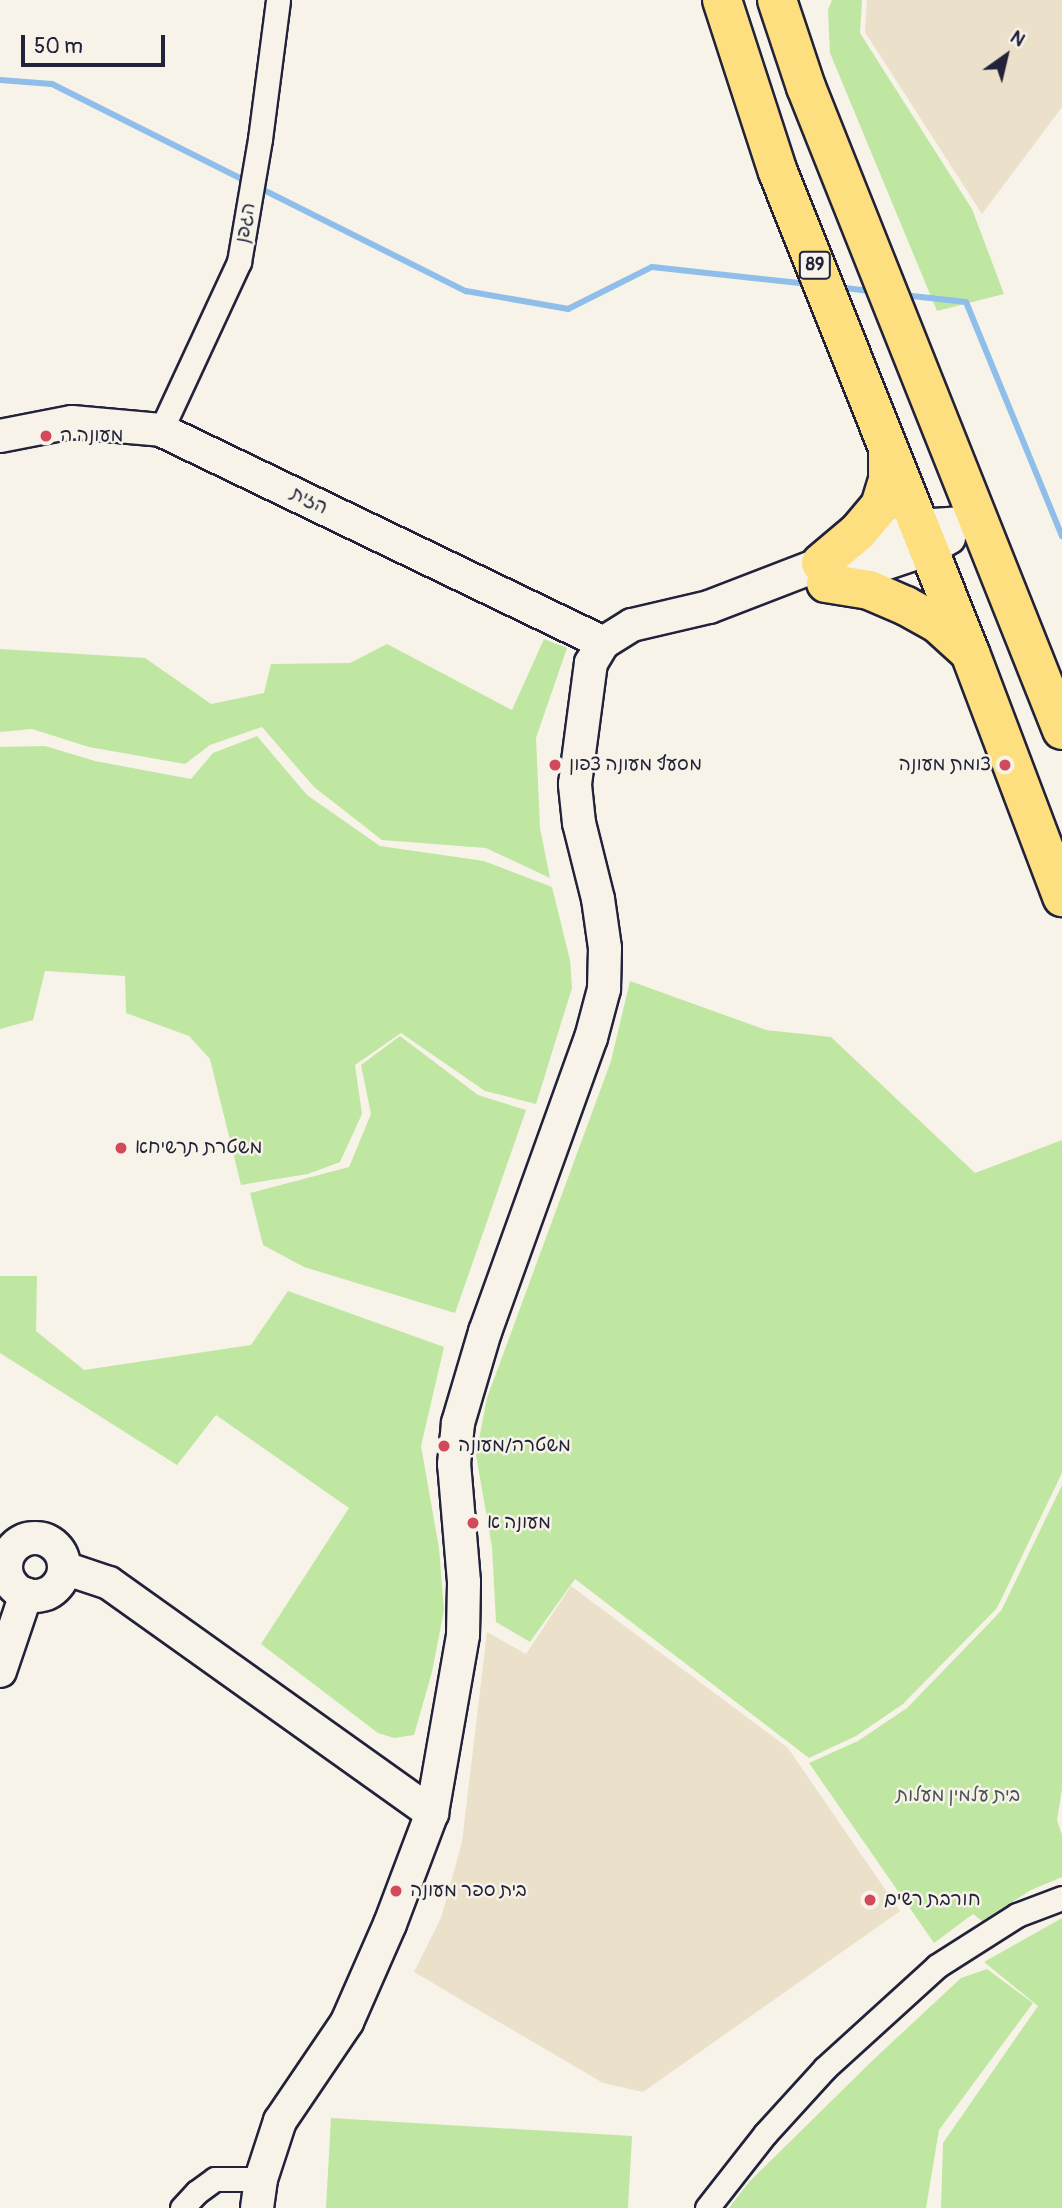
<!DOCTYPE html>
<html>
<head>
<meta charset="utf-8">
<style>
	body { margin:0 }
	#map { position:relative; width:1062px; height:2208px; overflow:hidden; background:#f7f3e8; font-family:Pangolin,"Playpen Sans Hebrew",sans-serif }
	div>[style] { position:absolute }
	.built>* { inset:0; background:#ebe0ca }
	.green>* { inset:0; background:#bfe7a2 }
	.stream>* { height:6px; margin:-3px; padding:0 3px; transform-origin:3px; border-radius:3px; background:#8ebee9 }
	.roads { filter:drop-shadow(2px 0 #22223b) drop-shadow(-2px 0 #22223b) drop-shadow(0 2px #22223b) drop-shadow(0 -2px #22223b) }
	.street>* { height:23px; margin:-11.5px; padding:0 11.5px; transform-origin:11.5px; border-radius:11.5px; background:#f7f3e8 }
	.secondary>* { height:32px; margin:-16px; padding:0 16px; transform-origin:16px; border-radius:16px; background:#f7f3e8 }
	.secondary>.ring { margin:-16px; padding:0; box-sizing:content-box; background:none; border:32px solid #f7f3e8; border-radius:50% }
	.highway>* { height:38px; margin:-19px; padding:0 19px; transform-origin:19px; border-radius:19px; background:#fddf80 }
	.dots>* { width:19px; height:19px; translate:-50% -50%; box-sizing:border-box; border:4px solid #f7f3e8; border-radius:50% }
	span { translate:-50% -50%; white-space:nowrap; text-align:center; line-height:1.15; -webkit-text-stroke:5px #f7f3e8; paint-order:stroke }
	.shield-label span { padding:2px 5px; background:#f7f3e8; border:2px solid; border-radius:5px; -webkit-text-stroke-width:0 }
	.shield-label { font-size:18px; color:#22223b; font-weight:700 }
	.street-label { font-size:19px; color:#22223b }
	.poi-label { font-size:19px; color:#22223b }
	.left { translate:0 -50%; text-align:left }
	.right { translate:-100% -50%; text-align:right }
	.park-label { font-size:19px; color:#495355 }
	.north { position:absolute; left:971px; top:21px; width:70px; height:70px; -webkit-text-stroke:5px #f7f3e8; paint-order:stroke; rotate:34deg; font-size:19px; font-weight:700; line-height:28px; text-align:center; color:#22223b }
	.north::after { content:''; display:block; margin:auto; width:24px; height:32px; background:#22223b; clip-path:polygon(50% 0,100% 100%,50% 72%,0 100%) }
	.scale { position:absolute; left:21px; top:35px; width:144px; height:32px; box-sizing:border-box; border:4px solid #22223b; border-top:0; padding-left:9px; font-size:21px; line-height:24px; white-space:nowrap; color:#22223b; -webkit-text-stroke:5px #f7f3e8; paint-order:stroke }
</style>
</head>
<body>
<div id="map">
	<div class="built">
		<i style="clip-path:polygon(867px 0,1062px 0,1062px 107px,982px 214px,865px 32px)"></i>
		<i style="clip-path:polygon(571px 1586px,788px 1748px,900px 1911px,643px 2092px,603px 2083px,414px 1972px,441px 1918px,462px 1842px,487px 1632px,526px 1654px)"></i>
	</div>
	<div class="green">
		<i style="clip-path:polygon(832px 0,862px 0,860px 33px,972px 209px,1004px 294px,937px 311px,830px 53px,828px 10px)"></i>
		<i style="clip-path:polygon(544px 639px,567px 648px,536px 738px,540px 828px,550px 878px,486px 848px,382px 840px,314px 787px,262px 727px,210px 745px,185px 764px,89px 747px,32px 729px,0 732px,0 649px,145px 658px,211px 704px,264px 693px,271px 664px,350px 663px,387px 644px,512px 710px)"></i>
		<i style="clip-path:polygon(257px 736px,307px 795px,380px 846px,484px 861px,552px 887px,570px 960px,572px 988px,536px 1104px,485px 1091px,401px 1033px,355px 1065px,362px 1114px,340px 1162px,308px 1174px,241px 1185px,210px 1059px,189px 1036px,126px 1013px,125px 976px,45px 971px,33px 1020px,0 1029px,0 747px,45px 746px,95px 761px,191px 779px,213px 753px)"></i>
		<i style="clip-path:polygon(630px 981px,766px 1030px,831px 1037px,975px 1173px,1062px 1140px,1062px 1473px,997px 1608px,903px 1704px,856px 1736px,809px 1758px,575px 1579px,530px 1642px,496px 1622px,492px 1547px,476px 1455px,487px 1398px,611px 1061px)"></i>
		<i style="clip-path:polygon(400px 1036px,478px 1095px,526px 1110px,455px 1313px,304px 1267px,263px 1245px,250px 1193px,349px 1167px,371px 1114px,361px 1065px)"></i>
		<i style="clip-path:polygon(0 1276px,37px 1276px,36px 1331px,84px 1370px,251px 1345px,288px 1291px,444px 1347px,421px 1446px,439px 1548px,444px 1610px,432px 1672px,414px 1735px,394px 1738px,378px 1733px,261px 1644px,349px 1508px,216px 1415px,177px 1465px,0 1353px)"></i>
		<i style="clip-path:polygon(1062px 1485px,1062px 1789px,1057px 1820px,1062px 1835px,1062px 1877px,1031px 1890px,982px 1921px,973px 1914px,934px 1943px,809px 1763px,858px 1741px,907px 1708px,1001px 1611px)"></i>
		<i style="clip-path:polygon(1062px 1918px,1062px 2208px,941px 2208px,943px 2143px,1038px 2006px,984px 1962px)"></i>
		<i style="clip-path:polygon(987px 1969px,1033px 2003px,939px 2130px,926px 2208px,729px 2208px,749px 2182px,873px 2060px,961px 1978px)"></i>
		<i style="clip-path:polygon(331px 2118px,632px 2136px,628px 2208px,326px 2208px)"></i>
	</div>
	<div class="stream">
		<i style="left:0;top:80px;width:52px;rotate:4.4deg"></i>
		<i style="left:52px;top:84px;width:463px;rotate:26.6deg"></i>
		<i style="left:466px;top:291px;width:104px;rotate:10deg"></i>
		<i style="left:568px;top:309px;width:94px;rotate:-26.6deg"></i>
		<i style="left:652px;top:267px;width:158px;rotate:6.2deg"></i>
		<i style="left:837px;top:287px;width:35px;rotate:7deg"></i>
		<i style="left:903px;top:295px;width:63px;rotate:6.3deg"></i>
		<i style="left:966px;top:302px;width:253px;rotate:67.7deg"></i>
	</div>
	<div class="roads">
		<div class="street">
			<i style="left:161px;top:430px;width:185px;rotate:-65.1deg"></i>
			<i style="left:239px;top:262px;width:125px;rotate:-80.3deg"></i>
			<i style="left:260px;top:139px;width:140px;rotate:-82.6deg"></i>
			<i style="left:182px;top:2208px;width:22px;rotate:-47deg"></i>
			<i style="left:197px;top:2192px;width:22px;rotate:-36deg"></i>
			<i style="left:215px;top:2179px;width:46px"></i>
			<i style="left:707px;top:2208px;width:94px;rotate:-51.9deg"></i>
			<i style="left:765px;top:2134px;width:89px;rotate:-47.7deg"></i>
			<i style="left:825px;top:2068px;width:151px;rotate:-42.3deg"></i>
			<i style="left:937px;top:1966px;width:95px;rotate:-32.5deg"></i>
			<i style="left:1017px;top:1915px;width:48px;rotate:-20.7deg"></i>
		</div>
		<div class="secondary">
			<i style="left:0;top:436px;width:73px;rotate:-11deg"></i>
			<i style="left:72px;top:422px;width:89px;rotate:5.1deg"></i>
			<i style="left:161px;top:430px;width:491px;rotate:25.7deg"></i>
			<i style="left:827px;top:583px;width:108px;rotate:-18.4deg"></i>
			<i style="left:929px;top:549px;width:23px;rotate:-29deg"></i>
			<i class="ring" style="left:6px;top:1538px;width:26px;height:26px"></i>
			<i style="left:64px;top:1568px;width:47px;rotate:18.4deg"></i>
			<i style="left:109px;top:1583px;width:397px;rotate:35.5deg"></i>
			<i style="left:0;top:1671px;width:81px;rotate:-71.3deg"></i>
			<i style="left:257px;top:2208px;width:29px;rotate:-82deg"></i>
			<i style="left:261px;top:2179px;width:61px;rotate:-71.9deg"></i>
			<i style="left:280px;top:2121px;width:120px;rotate:-55.9deg"></i>
			<i style="left:347px;top:2022px;width:107px;rotate:-66.3deg"></i>
			<i style="left:390px;top:1924px;width:119px;rotate:-69.3deg"></i>
			<i style="left:432px;top:1813px;width:181px;rotate:-80.1deg"></i>
			<i style="left:463px;top:1635px;width:53px;rotate:-88.9deg"></i>
			<i style="left:464px;top:1582px;width:118px;rotate:-94.8deg"></i>
			<i style="left:454px;top:1464px;width:41px;rotate:-84.4deg"></i>
			<i style="left:458px;top:1423px;width:95px;rotate:-73.5deg"></i>
			<i style="left:485px;top:1332px;width:313px;rotate:-70.2deg"></i>
			<i style="left:591px;top:1038px;width:51px;rotate:-75.1deg"></i>
			<i style="left:604px;top:989px;width:41px;rotate:-88.6deg"></i>
			<i style="left:605px;top:948px;width:49px;rotate:-98.1deg"></i>
			<i style="left:598px;top:899px;width:78px;rotate:-104deg"></i>
			<i style="left:579px;top:823px;width:39px;rotate:-96deg"></i>
			<i style="left:575px;top:784px;width:122px;rotate:-82.5deg"></i>
			<i style="left:591px;top:663px;width:23px;rotate:-59deg"></i>
			<i style="left:603px;top:643px;width:34px;rotate:-32deg"></i>
			<i style="left:632px;top:625px;width:79px;rotate:-13.2deg"></i>
			<i style="left:709px;top:607px;width:225px;rotate:-21.1deg"></i>
			<i style="left:919px;top:526px;width:58px;rotate:-3.9deg"></i>
		</div>
		<div class="highway">
			<i style="left:722px;top:0;width:181px;rotate:72deg"></i>
			<i style="left:778px;top:172px;width:518px;rotate:68.24deg"></i>
			<i style="left:970px;top:653px;width:261px;rotate:69.3deg"></i>
			<i style="left:777px;top:0;width:92px;rotate:71.6deg"></i>
			<i style="left:806px;top:87px;width:692px;rotate:68.29deg"></i>
			<i style="left:821px;top:563px;width:48px;rotate:-40deg"></i>
			<i style="left:858px;top:532px;width:34px;rotate:-50deg"></i>
			<i style="left:880px;top:506px;width:28px;rotate:-73deg"></i>
			<i style="left:888px;top:479px;width:26px;rotate:-90deg"></i>
			<i style="left:826px;top:583px;width:44px;rotate:9.2deg"></i>
			<i style="left:869px;top:590px;width:40px;rotate:23.4deg"></i>
			<i style="left:906px;top:606px;width:35px;rotate:29deg"></i>
			<i style="left:937px;top:623px;width:40px;rotate:42deg"></i>
		</div>
	</div>
	<div class="dots">
		<i style="left:46px;top:436px;background:#d1495b"></i>
		<i style="left:555px;top:765px;background:#d1495b"></i>
		<i style="left:1005px;top:765px;background:#d1495b"></i>
		<i style="left:121px;top:1148px;background:#d1495b"></i>
		<i style="left:444px;top:1446px;background:#d1495b"></i>
		<i style="left:473px;top:1523px;background:#d1495b"></i>
		<i style="left:396px;top:1891px;background:#d1495b"></i>
		<i style="left:870px;top:1900px;background:#d1495b"></i>
	</div>
	<div class="shield-label">
		<span style="left:815px;top:265px">89</span>
	</div>
	<div class="street-label">
		<span style="left:246px;top:223px;rotate:-80deg">הגפן</span>
		<span style="left:309px;top:501px;rotate:26deg">הזית</span>
	</div>
	<div class="poi-label">
		<span class="left" style="left:60px;top:436px">מעונה ה</span>
		<span class="left" style="left:569px;top:765px">מסעף מעונה צפון</span>
		<span class="right" style="left:991px;top:765px">צומת מעונה</span>
		<span class="left" style="left:135px;top:1148px">משטרת תרשיחא</span>
		<span class="left" style="left:458px;top:1446px">משטרה/מעונה</span>
		<span class="left" style="left:487px;top:1523px">מעונה א</span>
		<span class="left" style="left:410px;top:1891px">בית ספר מעונה</span>
		<span class="left" style="left:884px;top:1900px">חורבת רשים</span>
	</div>
	<div class="park-label">
		<span style="left:958px;top:1796px">בית עלמין מעלות</span>
	</div>
	<div class="north">N</div>
	<div class="scale">50 m</div>
</div>
</body>
</html>
